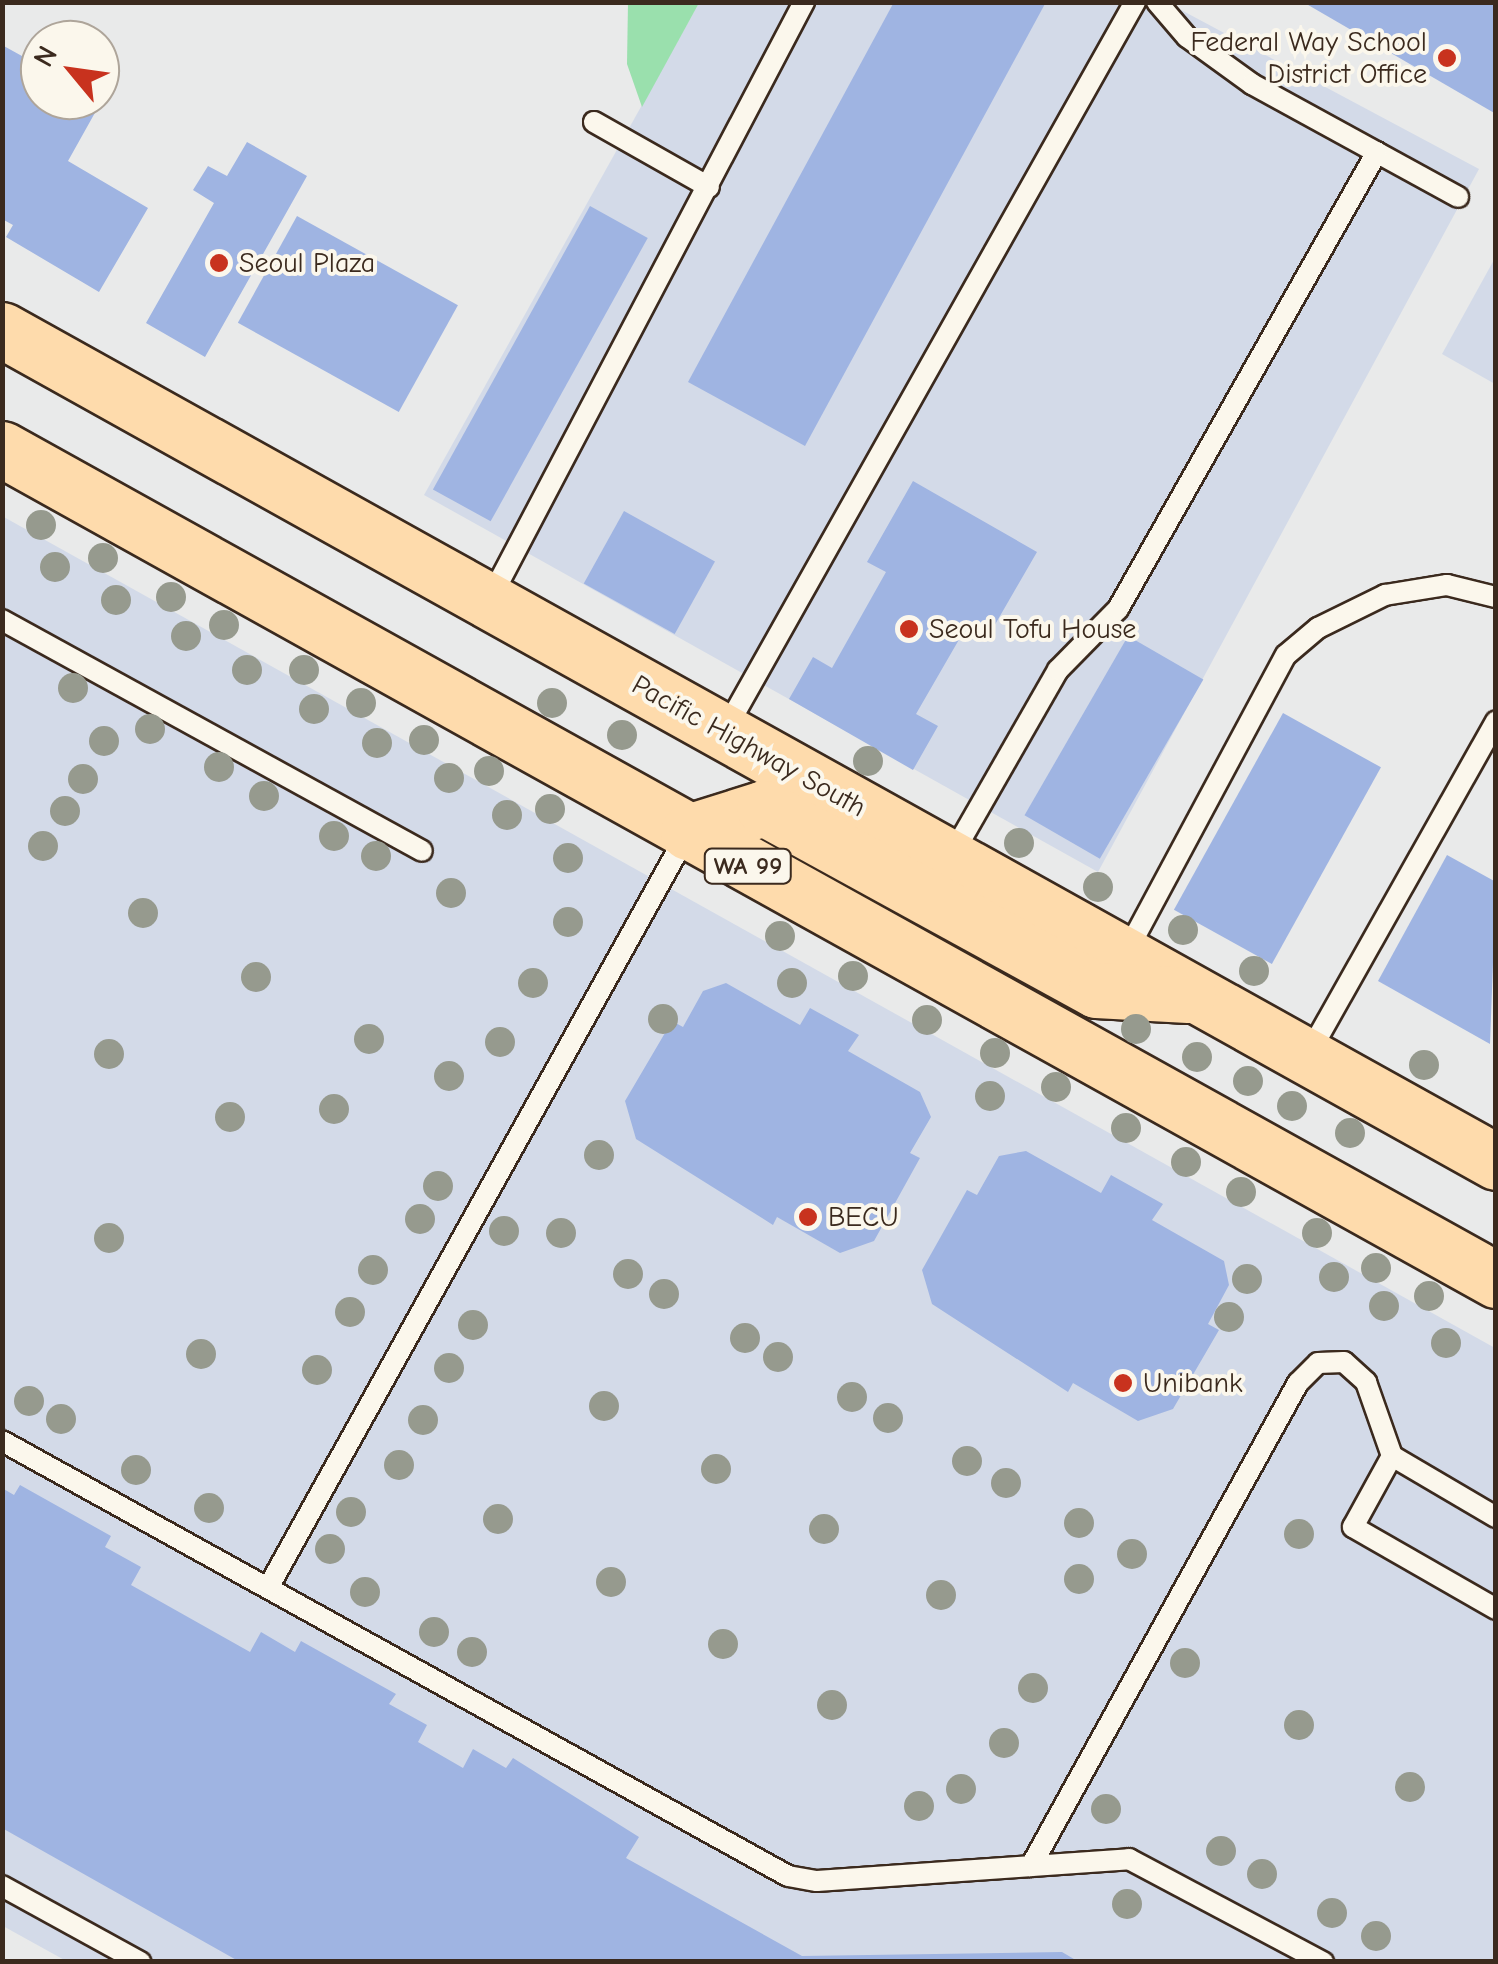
<!DOCTYPE html>
<html>
<head>
<meta charset="utf-8">
<style>
	body { margin:0 }
	#map { position:relative; width:1498px; height:1964px; overflow:hidden; background:#e9eaea; font-family:"Comic Neue",sans-serif }
	div>[style] { position:absolute }
	.built>* { inset:0; background:#d3dae8 }
	.green>* { inset:0; background:#9ae0ad }
	.building>* { inset:0; background:#9fb4e2; transform-origin:0 0 }
	.roads { filter:drop-shadow(2px 0 #3b2a1e) drop-shadow(-2px 0 #3b2a1e) drop-shadow(0 2px #3b2a1e) drop-shadow(0 -2px #3b2a1e) }
	.service>* { height:20px; margin:-10px; padding:0 10px; transform-origin:10px; border-radius:10px; background:#fbf7ec }
	.primary>* { height:55px; margin:-27.5px; padding:0 27.5px; transform-origin:27.5px; border-radius:27.5px; background:#fedbac }
	.trees>* { width:30px; height:30px; margin:-15px; border-radius:50%; background:#969a8e }
	.dots>* { width:28px; height:28px; translate:-50% -50%; box-sizing:border-box; border:5px solid #fbf7ec; border-radius:50% }
	span { translate:-50% -50%; white-space:nowrap; text-align:center; line-height:1.15; -webkit-text-stroke:8px #fbf7ec; paint-order:stroke }
	.shield-label span { padding:2px 8px; background:#fbf7ec; border:2px solid; border-radius:8px; -webkit-text-stroke-width:0 }
	.shield-label { font-size:25px; color:#3b2a1e; font-weight:700 }
	.poi-label { font-size:28px; color:#3b2a1e }
	.right { translate:-100% -50%; text-align:right }
	.left { translate:0 -50%; text-align:left }
	.street-label { font-size:28px; color:#3b2a1e }
	.frame { position:absolute; inset:0; border:5px solid #3b2a1e; pointer-events:none }
	.north { position:absolute; left:20px; top:20px; width:100px; height:100px; box-sizing:border-box; background:#fbf7ec; border:2px solid #aea59a; border-radius:50%; rotate:299deg; font-size:28px; font-weight:700; line-height:40px; text-align:center; color:#3b2a1e }
	.north::after { content:''; display:block; margin:auto; width:35px; height:45px; background:#c8321e; clip-path:polygon(50% 0,100% 100%,50% 72%,0 100%) }
</style>
</head>
<body>
<div id="map">
	<div class="built">
		<i style="clip-path:polygon(699px 3px,1168px 3px,1479px 169px,1098px 872px,424px 495px)"></i>
		<i style="clip-path:polygon(1495px 258px,1496px 384px,1495px 384px,1442px 354px)"></i>
		<i style="clip-path:polygon(2px 516px,1495px 1348px,1495px 1961px,68px 1962px,3px 1926px)"></i>
	</div>
	<div class="green">
		<i style="clip-path:polygon(628px 3px,699px 3px,642px 107px,627px 64px)"></i>
	</div>
	<div class="building">
		<i style="clip-path:polygon(894px 2px,1046px 2px,805px 446px,688px 382px)"></i>
		<i style="clip-path:polygon(1303px 2px,1496px 2px,1496px 114px)"></i>
		<i style="clip-path:polygon(2px 45px,40px 66px,40px 100px,101px 102px,68px 161px,148px 208px,99px 292px,6px 237px,13px 225px,2px 219px)"></i>
		<i style="clip-path:polygon(247px 142px,307px 176px,205px 357px,146px 323px,214px 203px,193px 190px,208px 166px,227px 176px)"></i>
		<i style="left:590px;top:206px;width:66px;height:324px;rotate:29deg"></i>
		<i style="left:297px;top:216px;width:184px;height:122px;rotate:29deg"></i>
		<i style="clip-path:polygon(913px 481px,1037px 552px,989px 635px,968px 624px,916px 714px,938px 726px,913px 770px,789px 699px,813px 657px,832px 668px,886px 572px,867px 562px)"></i>
		<i style="left:624px;top:511px;width:104px;height:83px;rotate:29deg"></i>
		<i style="left:1128px;top:636px;width:87px;height:207px;rotate:30deg"></i>
		<i style="left:1283px;top:713px;width:112px;height:225px;rotate:29deg"></i>
		<i style="clip-path:polygon(1447px 855px,1496px 882px,1490px 1044px,1378px 981px)"></i>
		<i style="clip-path:polygon(726px 983px,800px 1025px,810px 1008px,859px 1035px,848px 1051px,920px 1092px,931px 1117px,910px 1153px,920px 1158px,874px 1241px,840px 1253px,777px 1217px,773px 1225px,636px 1139px,625px 1101px,672px 1021px,683px 1027px,703px 991px)"></i>
		<i style="clip-path:polygon(1026px 1151px,1101px 1193px,1111px 1175px,1163px 1204px,1152px 1220px,1224px 1261px,1229px 1285px,1208px 1324px,1219px 1330px,1173px 1409px,1138px 1421px,1073px 1383px,1068px 1392px,932px 1304px,922px 1270px,967px 1190px,977px 1195px,999px 1156px)"></i>
		<i style="clip-path:polygon(20px 1485px,111px 1536px,105px 1547px,141px 1567px,131px 1585px,250px 1652px,261px 1632px,295px 1652px,301px 1641px,396px 1694px,389px 1704px,427px 1725px,418px 1742px,463px 1768px,473px 1749px,506px 1768px,513px 1758px,639px 1837px,626px 1858px,802px 1956px,1062px 1952px,1079px 1962px,240px 1962px,2px 1828px,2px 1488px,14px 1495px)"></i>
	</div>
	<div class="roads">
		<div class="service">
			<i style="left:1157px;top:2px;width:46px;rotate:49.4deg"></i>
			<i style="left:1187px;top:37px;width:80px;rotate:35.9deg"></i>
			<i style="left:1252px;top:84px;width:235px;rotate:28.7deg"></i>
			<i style="left:594px;top:122px;width:132px;rotate:29.5deg"></i>
			<i style="left:490px;top:599px;width:675px;rotate:-62.26deg"></i>
			<i style="left:2px;top:620px;width:479px;rotate:28.8deg"></i>
			<i style="left:724px;top:732px;width:838px;rotate:-60.62deg"></i>
			<i style="left:952px;top:855px;width:213px;rotate:-60.2deg"></i>
			<i style="left:1058px;top:670px;width:86px;rotate:-45.5deg"></i>
			<i style="left:1118px;top:609px;width:525px;rotate:-60.46deg"></i>
			<i style="left:1126px;top:953px;width:338px;rotate:-61.8deg"></i>
			<i style="left:1286px;top:655px;width:42px;rotate:-40.2deg"></i>
			<i style="left:1318px;top:628px;width:75px;rotate:-26.2deg"></i>
			<i style="left:1385px;top:595px;width:63px;rotate:-9.2deg"></i>
			<i style="left:1447px;top:585px;width:50px;rotate:13.8deg"></i>
			<i style="left:1308px;top:1055px;width:383px;rotate:-60.6deg"></i>
			<i style="left:2px;top:1441px;width:898px;rotate:28.96deg"></i>
			<i style="left:788px;top:1876px;width:29px;rotate:10deg"></i>
			<i style="left:817px;top:1881px;width:313px;rotate:-4deg"></i>
			<i style="left:1129px;top:1859px;width:220px;rotate:28deg"></i>
			<i style="left:1392px;top:1456px;width:121px;rotate:30.4deg"></i>
			<i style="left:268px;top:1588px;width:863px;rotate:-60.94deg"></i>
			<i style="left:1031px;top:1866px;width:552px;rotate:-61.07deg"></i>
			<i style="left:1298px;top:1383px;width:28px;rotate:-45deg"></i>
			<i style="left:1318px;top:1363px;width:26px;rotate:-2deg"></i>
			<i style="left:1344px;top:1362px;width:30px;rotate:42deg"></i>
			<i style="left:1366px;top:1382px;width:78px;rotate:70.6deg"></i>
			<i style="left:1392px;top:1456px;width:81px;rotate:118.8deg"></i>
			<i style="left:1353px;top:1527px;width:165px;rotate:29.8deg"></i>
			<i style="left:2px;top:1886px;width:158px;rotate:28.8deg"></i>
		</div>
		<div class="primary">
			<i style="left:2px;top:330px;width:1710px;rotate:29.11deg"></i>
			<i style="left:2px;top:449px;width:1710px;rotate:29.08deg"></i>
			<i style="left:688px;top:832px;width:80px;rotate:-17.5deg"></i>
			<i style="left:764px;top:808px;width:379px;rotate:28.7deg"></i>
			<i style="left:1096px;top:990px;width:92px;rotate:3.1deg"></i>
		</div>
	</div>
	<div class="trees">
		<i style="left:41px;top:525px"></i>
		<i style="left:103px;top:558px"></i>
		<i style="left:55px;top:567px"></i>
		<i style="left:171px;top:597px"></i>
		<i style="left:116px;top:600px"></i>
		<i style="left:224px;top:625px"></i>
		<i style="left:186px;top:636px"></i>
		<i style="left:247px;top:670px"></i>
		<i style="left:304px;top:670px"></i>
		<i style="left:73px;top:688px"></i>
		<i style="left:361px;top:703px"></i>
		<i style="left:552px;top:703px"></i>
		<i style="left:314px;top:709px"></i>
		<i style="left:150px;top:729px"></i>
		<i style="left:622px;top:735px"></i>
		<i style="left:424px;top:740px"></i>
		<i style="left:104px;top:741px"></i>
		<i style="left:377px;top:743px"></i>
		<i style="left:868px;top:761px"></i>
		<i style="left:219px;top:767px"></i>
		<i style="left:489px;top:771px"></i>
		<i style="left:449px;top:778px"></i>
		<i style="left:83px;top:779px"></i>
		<i style="left:264px;top:796px"></i>
		<i style="left:550px;top:809px"></i>
		<i style="left:65px;top:811px"></i>
		<i style="left:507px;top:815px"></i>
		<i style="left:334px;top:836px"></i>
		<i style="left:1019px;top:843px"></i>
		<i style="left:43px;top:846px"></i>
		<i style="left:376px;top:856px"></i>
		<i style="left:568px;top:858px"></i>
		<i style="left:1098px;top:887px"></i>
		<i style="left:451px;top:893px"></i>
		<i style="left:143px;top:913px"></i>
		<i style="left:568px;top:922px"></i>
		<i style="left:1183px;top:930px"></i>
		<i style="left:780px;top:936px"></i>
		<i style="left:1254px;top:971px"></i>
		<i style="left:853px;top:976px"></i>
		<i style="left:256px;top:977px"></i>
		<i style="left:533px;top:983px"></i>
		<i style="left:792px;top:983px"></i>
		<i style="left:663px;top:1019px"></i>
		<i style="left:927px;top:1020px"></i>
		<i style="left:1136px;top:1029px"></i>
		<i style="left:369px;top:1039px"></i>
		<i style="left:500px;top:1042px"></i>
		<i style="left:995px;top:1053px"></i>
		<i style="left:109px;top:1054px"></i>
		<i style="left:1197px;top:1057px"></i>
		<i style="left:1424px;top:1065px"></i>
		<i style="left:449px;top:1076px"></i>
		<i style="left:1248px;top:1081px"></i>
		<i style="left:1056px;top:1087px"></i>
		<i style="left:990px;top:1096px"></i>
		<i style="left:1292px;top:1106px"></i>
		<i style="left:334px;top:1109px"></i>
		<i style="left:230px;top:1117px"></i>
		<i style="left:1126px;top:1128px"></i>
		<i style="left:1350px;top:1133px"></i>
		<i style="left:599px;top:1155px"></i>
		<i style="left:1186px;top:1162px"></i>
		<i style="left:438px;top:1186px"></i>
		<i style="left:1241px;top:1192px"></i>
		<i style="left:420px;top:1219px"></i>
		<i style="left:504px;top:1231px"></i>
		<i style="left:561px;top:1233px"></i>
		<i style="left:1317px;top:1233px"></i>
		<i style="left:109px;top:1238px"></i>
		<i style="left:1376px;top:1268px"></i>
		<i style="left:373px;top:1270px"></i>
		<i style="left:628px;top:1274px"></i>
		<i style="left:1334px;top:1277px"></i>
		<i style="left:1247px;top:1279px"></i>
		<i style="left:664px;top:1294px"></i>
		<i style="left:1429px;top:1296px"></i>
		<i style="left:1384px;top:1306px"></i>
		<i style="left:350px;top:1312px"></i>
		<i style="left:1229px;top:1317px"></i>
		<i style="left:473px;top:1325px"></i>
		<i style="left:745px;top:1338px"></i>
		<i style="left:1446px;top:1343px"></i>
		<i style="left:201px;top:1354px"></i>
		<i style="left:778px;top:1357px"></i>
		<i style="left:449px;top:1368px"></i>
		<i style="left:317px;top:1370px"></i>
		<i style="left:852px;top:1397px"></i>
		<i style="left:29px;top:1401px"></i>
		<i style="left:604px;top:1406px"></i>
		<i style="left:888px;top:1418px"></i>
		<i style="left:61px;top:1419px"></i>
		<i style="left:423px;top:1420px"></i>
		<i style="left:967px;top:1461px"></i>
		<i style="left:399px;top:1465px"></i>
		<i style="left:716px;top:1469px"></i>
		<i style="left:136px;top:1470px"></i>
		<i style="left:1006px;top:1483px"></i>
		<i style="left:209px;top:1508px"></i>
		<i style="left:351px;top:1512px"></i>
		<i style="left:498px;top:1519px"></i>
		<i style="left:1079px;top:1523px"></i>
		<i style="left:824px;top:1529px"></i>
		<i style="left:1299px;top:1534px"></i>
		<i style="left:330px;top:1549px"></i>
		<i style="left:1132px;top:1554px"></i>
		<i style="left:1079px;top:1579px"></i>
		<i style="left:611px;top:1582px"></i>
		<i style="left:365px;top:1592px"></i>
		<i style="left:941px;top:1595px"></i>
		<i style="left:434px;top:1632px"></i>
		<i style="left:723px;top:1644px"></i>
		<i style="left:472px;top:1652px"></i>
		<i style="left:1185px;top:1663px"></i>
		<i style="left:1033px;top:1688px"></i>
		<i style="left:832px;top:1705px"></i>
		<i style="left:1299px;top:1725px"></i>
		<i style="left:1004px;top:1743px"></i>
		<i style="left:1410px;top:1787px"></i>
		<i style="left:961px;top:1789px"></i>
		<i style="left:919px;top:1806px"></i>
		<i style="left:1106px;top:1809px"></i>
		<i style="left:1221px;top:1851px"></i>
		<i style="left:1262px;top:1874px"></i>
		<i style="left:1127px;top:1904px"></i>
		<i style="left:1332px;top:1913px"></i>
		<i style="left:1376px;top:1936px"></i>
	</div>
	<div class="dots">
		<i style="left:1447px;top:58px;background:#c8321e"></i>
		<i style="left:219px;top:263px;background:#c8321e"></i>
		<i style="left:909px;top:629px;background:#c8321e"></i>
		<i style="left:808px;top:1217px;background:#c8321e"></i>
		<i style="left:1123px;top:1383px;background:#c8321e"></i>
	</div>
	<div class="shield-label">
		<span style="left:748px;top:866px">WA 99</span>
	</div>
	<div class="poi-label">
		<span class="right" style="left:1427px;top:58px">Federal Way School<br>District Office</span>
		<span class="left" style="left:239px;top:263px">Seoul Plaza</span>
		<span class="left" style="left:929px;top:629px">Seoul Tofu House</span>
		<span class="left" style="left:828px;top:1217px">BECU</span>
		<span class="left" style="left:1143px;top:1383px">Unibank</span>
	</div>
	<div class="street-label">
		<span style="left:749px;top:746px;rotate:29deg">Pacific Highway South</span>
	</div>
	<div class="frame"></div>
	<div class="north">N</div>
</div>
</body>
</html>
